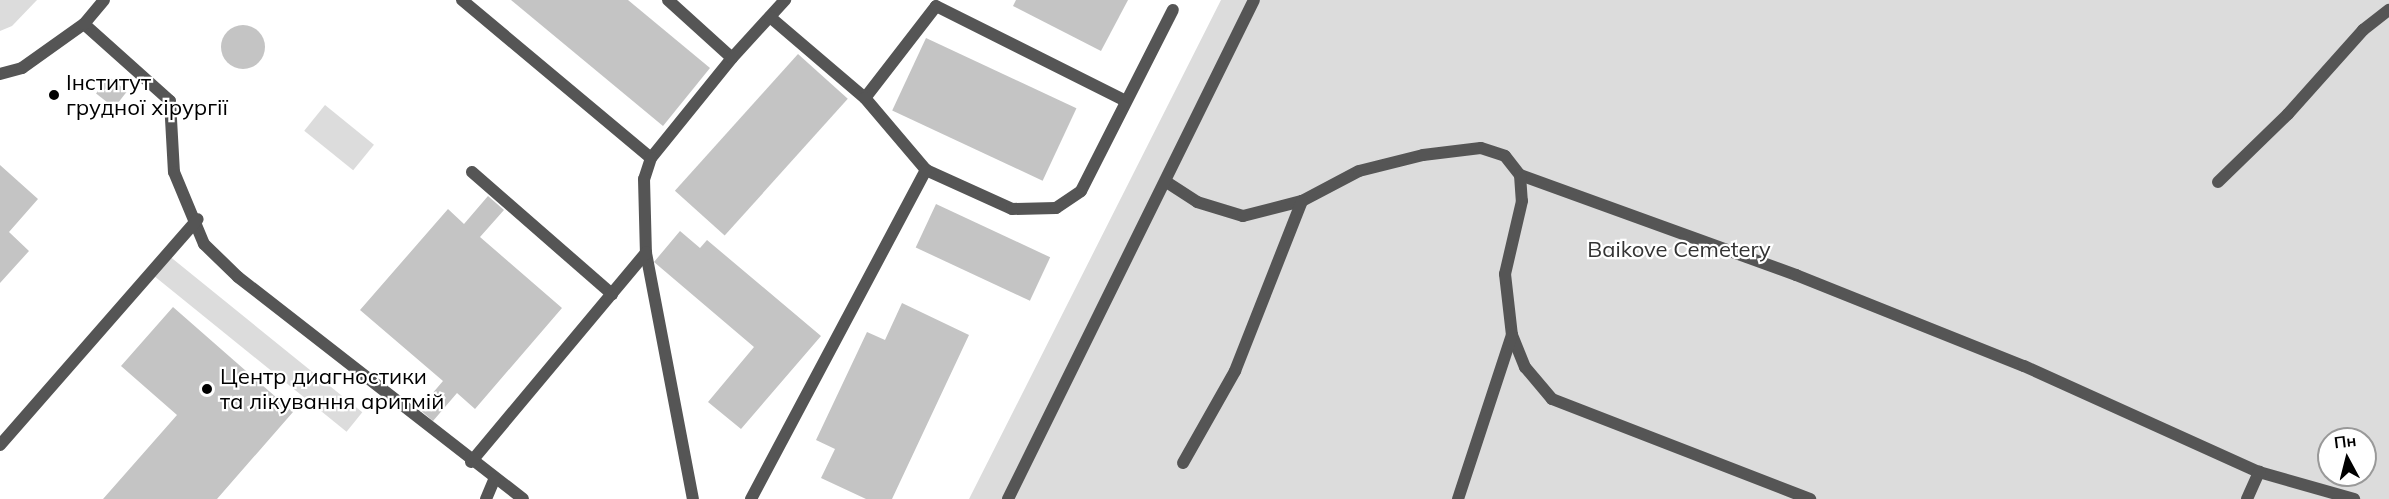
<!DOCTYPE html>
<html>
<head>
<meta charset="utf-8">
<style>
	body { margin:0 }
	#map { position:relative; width:2389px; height:499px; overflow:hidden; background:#fff; font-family:Mulish,sans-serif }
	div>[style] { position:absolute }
	.green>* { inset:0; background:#dcdcdc; transform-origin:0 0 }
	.building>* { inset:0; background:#c4c4c4; transform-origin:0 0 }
	.round { border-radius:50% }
	.lane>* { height:12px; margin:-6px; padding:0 6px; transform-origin:6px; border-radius:6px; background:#555 }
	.street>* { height:12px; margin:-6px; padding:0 6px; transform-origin:6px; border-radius:6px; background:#555 }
	.dots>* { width:16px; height:16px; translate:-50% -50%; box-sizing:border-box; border:3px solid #fff; border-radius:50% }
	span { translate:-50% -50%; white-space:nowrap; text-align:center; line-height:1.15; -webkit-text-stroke:4.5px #fff; paint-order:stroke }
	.poi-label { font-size:22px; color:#000 }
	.left { translate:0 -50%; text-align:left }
	.park-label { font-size:22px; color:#333 }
	.north { position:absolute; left:2317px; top:427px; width:60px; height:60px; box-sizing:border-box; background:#fff; border:2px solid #999; border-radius:50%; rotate:353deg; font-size:16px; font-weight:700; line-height:24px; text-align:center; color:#000 }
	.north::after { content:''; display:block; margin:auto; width:21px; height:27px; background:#000; clip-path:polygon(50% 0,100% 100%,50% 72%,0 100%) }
</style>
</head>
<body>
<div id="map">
	<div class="green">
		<i style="clip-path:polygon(0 0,37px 0,12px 26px,0 31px)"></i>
		<i style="clip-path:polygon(evenodd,1221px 0,2389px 0,2389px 499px,969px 499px,1221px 0,2329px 439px,2365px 439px,2365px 475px,2329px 475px,2329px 439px)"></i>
		<i style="left:325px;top:105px;width:63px;height:33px;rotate:39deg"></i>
		<i style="left:168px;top:255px;width:250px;height:25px;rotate:39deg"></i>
	</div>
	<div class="building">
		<i style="clip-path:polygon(511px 0,628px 0,710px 68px,663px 126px)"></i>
		<i style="clip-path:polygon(1016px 0,1128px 0,1101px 51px,1013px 6px)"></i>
		<i class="round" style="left:221px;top:25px;width:44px;height:44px"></i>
		<i style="left:926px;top:38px;width:166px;height:80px;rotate:25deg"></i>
		<i style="left:798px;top:54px;width:67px;height:184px;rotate:42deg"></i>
		<i style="left:109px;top:77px;width:23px;height:21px;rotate:38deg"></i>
		<i style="clip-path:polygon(0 165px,38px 199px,9px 232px,29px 251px,0 283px)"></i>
		<i style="clip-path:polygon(488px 196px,504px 210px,480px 237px,562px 308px,475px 409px,457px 393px,433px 421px,419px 409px,443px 381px,360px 310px,448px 209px,464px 224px)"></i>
		<i style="left:936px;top:204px;width:126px;height:48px;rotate:25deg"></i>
		<i style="clip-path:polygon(680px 231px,700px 248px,707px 240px,821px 336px,741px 429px,708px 402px,754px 347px,654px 262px)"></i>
		<i style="clip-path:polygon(902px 303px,969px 335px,892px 499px,866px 499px,821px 478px,835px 449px,816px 440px,867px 332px,885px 340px)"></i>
		<i style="clip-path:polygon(173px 307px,293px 412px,217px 499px,103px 499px,177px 415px,121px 366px)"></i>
	</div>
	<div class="lane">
		<i style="left:462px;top:0;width:246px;rotate:39.9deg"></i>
		<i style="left:651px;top:158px;width:129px;rotate:-51deg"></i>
		<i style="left:668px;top:0;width:86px;rotate:42.2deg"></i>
		<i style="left:732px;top:58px;width:79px;rotate:-47.6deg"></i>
		<i style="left:770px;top:17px;width:125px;rotate:40.5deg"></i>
		<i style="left:865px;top:98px;width:116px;rotate:-52.3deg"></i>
		<i style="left:936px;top:6px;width:212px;rotate:26.6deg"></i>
		<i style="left:84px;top:24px;width:115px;rotate:41.8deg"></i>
		<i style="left:170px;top:101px;width:71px;rotate:86.8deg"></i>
		<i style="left:174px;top:172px;width:78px;rotate:67.4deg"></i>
		<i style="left:204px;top:244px;width:47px;rotate:44.1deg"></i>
		<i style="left:238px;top:277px;width:361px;rotate:37.9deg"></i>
		<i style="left:865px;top:98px;width:94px;rotate:49.7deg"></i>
		<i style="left:926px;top:170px;width:94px;rotate:24.4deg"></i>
		<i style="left:1012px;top:209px;width:44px;rotate:-1.3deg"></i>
		<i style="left:1056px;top:208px;width:30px;rotate:-34deg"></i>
		<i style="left:1081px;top:191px;width:203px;rotate:-63.1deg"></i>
		<i style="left:651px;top:158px;width:22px;rotate:108deg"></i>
		<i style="left:644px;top:179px;width:74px;rotate:88.5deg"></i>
		<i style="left:646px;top:253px;width:250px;rotate:79.2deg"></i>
		<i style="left:472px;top:172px;width:186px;rotate:41.1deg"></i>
		<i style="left:1520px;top:175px;width:294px;rotate:19.9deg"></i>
		<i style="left:1796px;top:275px;width:245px;rotate:21.8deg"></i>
		<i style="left:2024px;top:366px;width:258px;rotate:24.3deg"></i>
		<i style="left:2259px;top:472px;width:99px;rotate:15.9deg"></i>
		<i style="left:2218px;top:182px;width:98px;rotate:-44.2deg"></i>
		<i style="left:2288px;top:114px;width:113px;rotate:-48.2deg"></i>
		<i style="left:2363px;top:30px;width:33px;rotate:-38deg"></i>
		<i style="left:1168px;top:183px;width:35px;rotate:33deg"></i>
		<i style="left:1197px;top:202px;width:48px;rotate:16.9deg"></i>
		<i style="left:1243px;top:216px;width:61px;rotate:-14.3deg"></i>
		<i style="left:1302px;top:201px;width:64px;rotate:-27.8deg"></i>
		<i style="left:1359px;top:171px;width:66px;rotate:-14deg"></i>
		<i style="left:1423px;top:155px;width:58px;rotate:-6.9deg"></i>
		<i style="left:1481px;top:148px;width:25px;rotate:18deg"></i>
		<i style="left:1505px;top:156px;width:24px;rotate:52deg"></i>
		<i style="left:1520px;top:175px;width:26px;rotate:86deg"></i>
		<i style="left:1522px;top:201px;width:75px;rotate:103.1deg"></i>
		<i style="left:1505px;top:274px;width:61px;rotate:83.5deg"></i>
		<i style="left:1512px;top:335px;width:35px;rotate:68deg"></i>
		<i style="left:1525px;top:367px;width:42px;rotate:49.8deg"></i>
		<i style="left:1552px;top:399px;width:277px;rotate:21.2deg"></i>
		<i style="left:0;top:445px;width:300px;rotate:-48.8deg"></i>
		<i style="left:471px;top:462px;width:273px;rotate:-50.1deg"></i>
		<i style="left:1183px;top:463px;width:106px;rotate:-60.5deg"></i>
		<i style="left:1235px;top:371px;width:183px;rotate:-68.5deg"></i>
		<i style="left:486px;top:499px;width:21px;rotate:-67deg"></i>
		<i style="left:751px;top:499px;width:373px;rotate:-62deg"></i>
		<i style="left:1008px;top:499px;width:556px;rotate:-63.76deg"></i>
		<i style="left:1458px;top:499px;width:173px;rotate:-71.8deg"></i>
		<i style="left:2247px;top:499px;width:30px;rotate:-66deg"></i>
	</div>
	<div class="street">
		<i style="left:0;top:74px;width:23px;rotate:-15deg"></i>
		<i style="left:22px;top:68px;width:76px;rotate:-35.4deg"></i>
		<i style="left:84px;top:24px;width:31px;rotate:-50deg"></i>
	</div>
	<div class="dots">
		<i style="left:54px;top:95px;background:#000"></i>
		<i style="left:207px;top:389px;background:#000"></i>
	</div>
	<div class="poi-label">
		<span class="left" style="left:66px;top:95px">Інститут<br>грудної хірургії</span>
		<span class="left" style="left:220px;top:389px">Центр диагностики<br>та лікування аритмій</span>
	</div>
	<div class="park-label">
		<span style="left:1679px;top:250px">Baikove Cemetery</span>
	</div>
	<div class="north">Пн</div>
</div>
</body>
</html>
